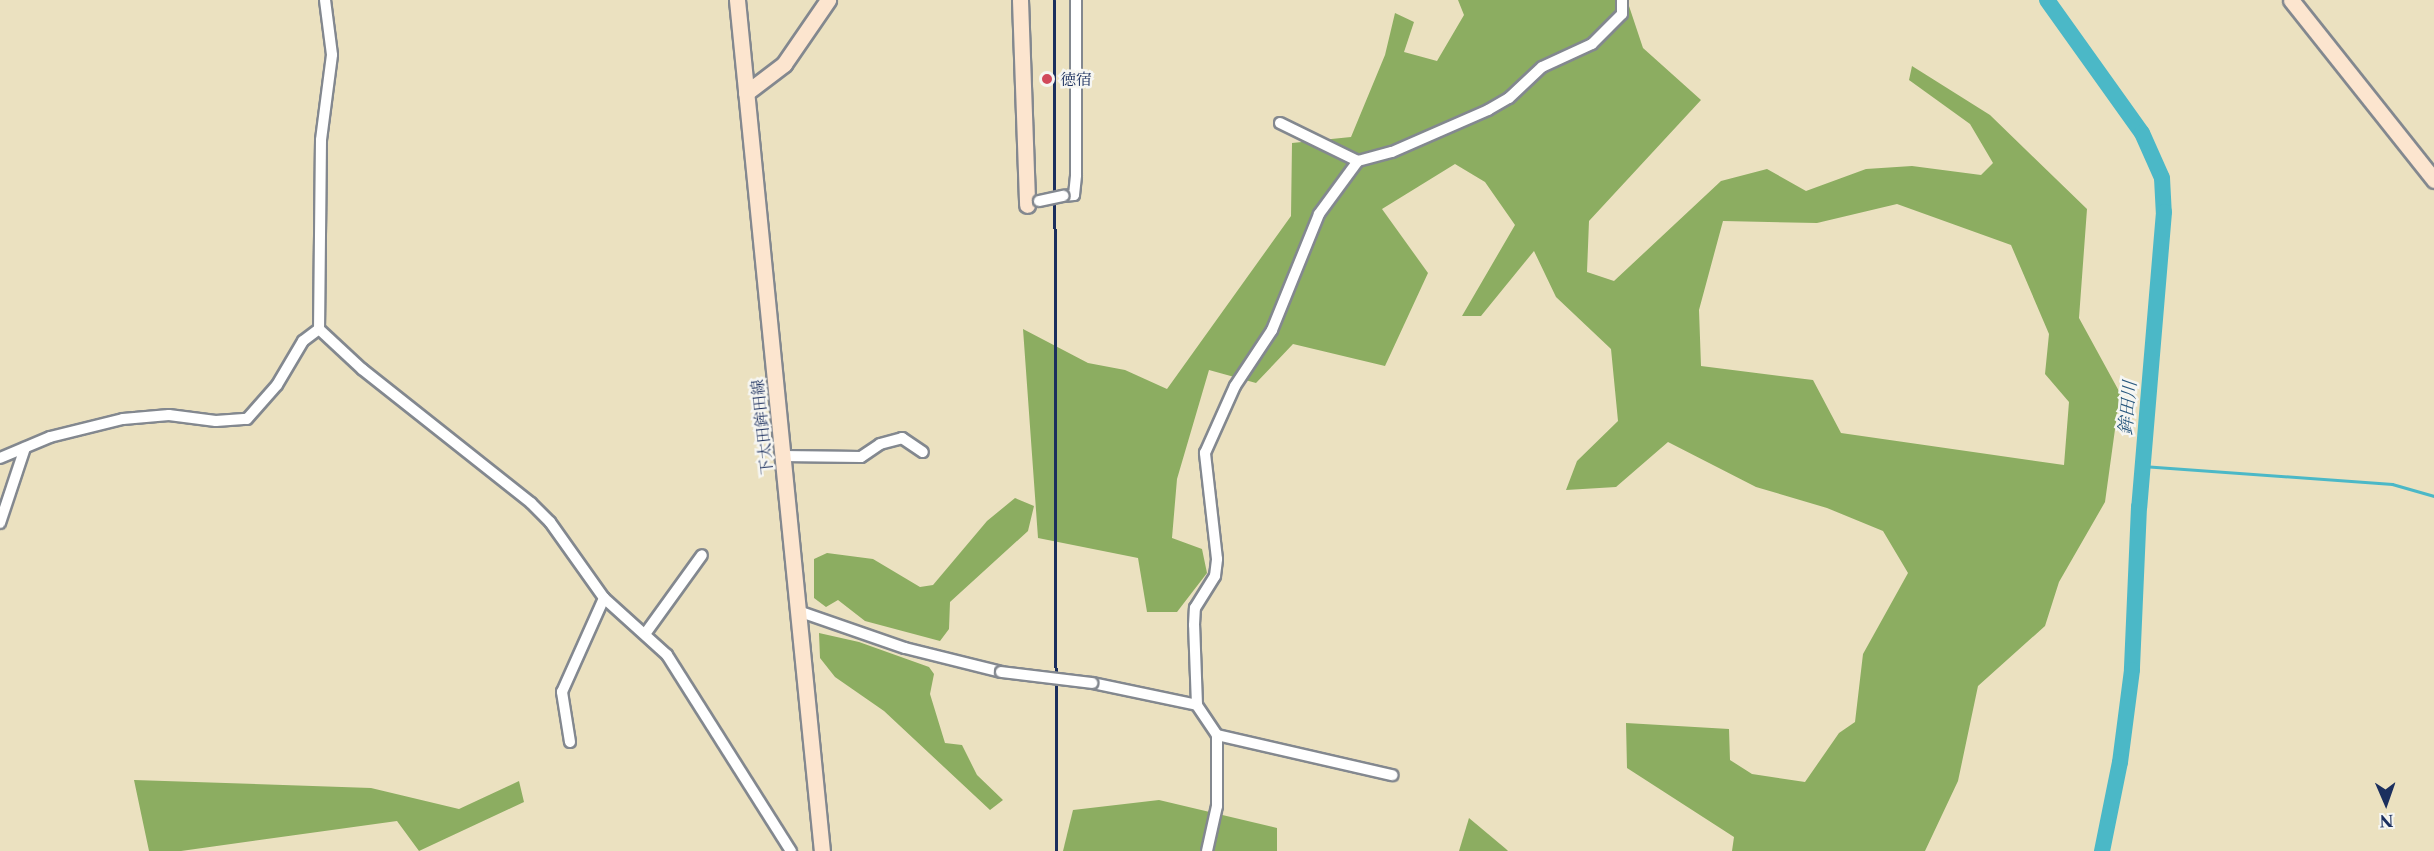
<!DOCTYPE html>
<html>
<head>
<meta charset="utf-8">
<style>
	body { margin:0 }
	#map { position:relative; width:2434px; height:851px; overflow:hidden; background:#ebe1c0; font-family:"Libre Caslon Text","Noto Serif JP",serif }
	div>[style] { position:absolute }
	.forest>* { inset:0; background:#8cad61 }
	.stream>* { height:3px; margin:-1.5px; padding:0 1.5px; transform-origin:1.5px; border-radius:1.5px; background:#4bb8c7 }
	.river>* { height:16px; margin:-8px; padding:0 8px; transform-origin:8px; border-radius:8px; background:#4bb8c7 }
	.roads { filter:drop-shadow(2px 0 #83888f) drop-shadow(-2px 0 #83888f) drop-shadow(0 2px #83888f) drop-shadow(0 -2px #83888f) }
	.street>* { height:10px; margin:-5px; padding:0 5px; transform-origin:5px; border-radius:5px; background:#fff }
	.secondary>* { height:15px; margin:-7.5px; padding:0 7.5px; transform-origin:7.5px; border-radius:7.5px; background:#fce5cf }
	.rail>* { height:3px; margin:-1.5px; padding:0 1.5px; transform-origin:1.5px; border-radius:1.5px; background:#1b2f5e }
	.bridges { filter:drop-shadow(2px 0 #83888f) drop-shadow(-2px 0 #83888f) drop-shadow(0 2px #83888f) drop-shadow(0 -2px #83888f) }
	.street-bridge>* { height:10px; margin:-5px; padding:0 5px; transform-origin:5px; border-radius:5px; background:#fff }
	.dots>* { width:16px; height:16px; translate:-50% -50%; box-sizing:border-box; border:3px solid #f6f6f2; border-radius:50% }
	span { translate:-50% -50%; white-space:nowrap; text-align:center; line-height:1.15; -webkit-text-stroke:5px #f6f6f2; paint-order:stroke }
	.poi-label { font-size:16px; color:#1b2f5e }
	.left { translate:0 -50%; text-align:left }
	.street-label { font-size:16px; color:#1b2f5e }
	.water-label { font-size:18px; color:#29587e; font-style:italic }
	.north { position:absolute; left:2356px; top:773px; width:60px; height:60px; -webkit-text-stroke:4px #f6f6f2; paint-order:stroke; rotate:178deg; font-size:16px; font-weight:700; line-height:24px; text-align:center; color:#1b2f5e }
	.north::after { content:''; display:block; margin:auto; width:21px; height:27px; background:#1b2f5e; clip-path:polygon(50% 0,100% 100%,50% 72%,0 100%) }
</style>
</head>
<body>
<div id="map">
	<div class="forest">
		<i style="clip-path:polygon(evenodd,1458px 0,1627px 0,1643px 48px,1701px 100px,1589px 221px,1587px 272px,1614px 281px,1721px 181px,1767px 169px,1806px 191px,1866px 169px,1912px 166px,1981px 175px,1993px 163px,1970px 124px,1909px 80px,1912px 66px,1990px 115px,2087px 209px,2079px 318px,2120px 393px,2105px 502px,2059px 582px,2045px 626px,1978px 686px,1958px 781px,1925px 851px,1732px 851px,1734px 837px,1627px 768px,1626px 723px,1729px 729px,1730px 760px,1752px 774px,1805px 782px,1839px 733px,1855px 722px,1863px 654px,1908px 573px,1883px 531px,1827px 508px,1756px 487px,1668px 442px,1616px 487px,1566px 490px,1577px 461px,1618px 421px,1611px 349px,1556px 297px,1534px 251px,1481px 316px,1462px 316px,1515px 225px,1485px 182px,1455px 164px,1382px 209px,1428px 273px,1385px 366px,1293px 344px,1256px 383px,1209px 370px,1177px 479px,1172px 538px,1202px 549px,1207px 573px,1177px 612px,1147px 612px,1138px 558px,1038px 538px,1023px 329px,1088px 363px,1125px 370px,1167px 389px,1291px 216px,1292px 143px,1351px 137px,1385px 55px,1395px 13px,1414px 22px,1404px 52px,1437px 61px,1464px 15px,1458px 0,1897px 204px,2011px 245px,2049px 334px,2045px 374px,2069px 402px,2064px 465px,1841px 433px,1813px 380px,1701px 366px,1699px 310px,1723px 221px,1817px 223px,1897px 204px)"></i>
		<i style="clip-path:polygon(1015px 498px,1034px 506px,1028px 531px,950px 602px,949px 629px,940px 641px,865px 621px,838px 600px,826px 607px,814px 598px,814px 559px,827px 553px,873px 559px,920px 587px,933px 585px,987px 521px)"></i>
		<i style="clip-path:polygon(819px 633px,859px 642px,929px 667px,934px 674px,930px 694px,945px 743px,962px 745px,977px 775px,1003px 800px,990px 810px,884px 711px,835px 677px,820px 658px)"></i>
		<i style="clip-path:polygon(134px 780px,371px 788px,459px 809px,519px 781px,524px 802px,419px 851px,397px 821px,181px 851px,149px 851px)"></i>
		<i style="clip-path:polygon(1159px 800px,1277px 828px,1277px 851px,1063px 851px,1073px 810px)"></i>
		<i style="clip-path:polygon(1469px 818px,1506px 849px,1508px 851px,1459px 851px)"></i>
	</div>
	<div class="stream">
		<i style="left:2142px;top:466px;width:251px;rotate:4.1deg"></i>
		<i style="left:2392px;top:484px;width:44px;rotate:15.9deg"></i>
	</div>
	<div class="river">
		<i style="left:2047px;top:0;width:163px;rotate:54.5deg"></i>
		<i style="left:2142px;top:133px;width:49px;rotate:66deg"></i>
		<i style="left:2162px;top:178px;width:34px;rotate:87deg"></i>
		<i style="left:2164px;top:212px;width:296px;rotate:94.8deg"></i>
		<i style="left:2139px;top:507px;width:163px;rotate:92.5deg"></i>
		<i style="left:2132px;top:670px;width:93px;rotate:97.4deg"></i>
		<i style="left:2120px;top:762px;width:91px;rotate:101.4deg"></i>
	</div>
	<div class="roads">
		<div class="street">
			<i style="left:325px;top:0;width:55px;rotate:82.7deg"></i>
			<i style="left:332px;top:55px;width:86px;rotate:97.4deg"></i>
			<i style="left:321px;top:140px;width:189px;rotate:90.6deg"></i>
			<i style="left:319px;top:329px;width:59px;rotate:42.9deg"></i>
			<i style="left:362px;top:369px;width:216px;rotate:38.4deg"></i>
			<i style="left:531px;top:503px;width:27px;rotate:45deg"></i>
			<i style="left:550px;top:522px;width:93px;rotate:54.6deg"></i>
			<i style="left:604px;top:598px;width:85px;rotate:42.1deg"></i>
			<i style="left:667px;top:655px;width:232px;rotate:57.7deg"></i>
			<i style="left:1280px;top:123px;width:87px;rotate:26deg"></i>
			<i style="left:1358px;top:161px;width:35px;rotate:-15deg"></i>
			<i style="left:1392px;top:152px;width:105px;rotate:-23.6deg"></i>
			<i style="left:1488px;top:110px;width:24px;rotate:-30deg"></i>
			<i style="left:1509px;top:98px;width:45px;rotate:-43.2deg"></i>
			<i style="left:1542px;top:67px;width:55px;rotate:-24.7deg"></i>
			<i style="left:1592px;top:44px;width:42px;rotate:-45deg"></i>
			<i style="left:1622px;top:14px;width:14px;rotate:-90deg"></i>
			<i style="left:1063px;top:196px;width:11px;rotate:-5deg"></i>
			<i style="left:1074px;top:195px;width:20px;rotate:-84deg"></i>
			<i style="left:1076px;top:175px;width:175px;rotate:-90deg"></i>
			<i style="left:782px;top:456px;width:79px;rotate:0.7deg"></i>
			<i style="left:861px;top:457px;width:23px;rotate:-34deg"></i>
			<i style="left:880px;top:444px;width:23px;rotate:-15deg"></i>
			<i style="left:902px;top:438px;width:25px;rotate:34deg"></i>
			<i style="left:0;top:458px;width:54px;rotate:-22.8deg"></i>
			<i style="left:50px;top:437px;width:75px;rotate:-13.9deg"></i>
			<i style="left:123px;top:419px;width:46px;rotate:-5deg"></i>
			<i style="left:169px;top:415px;width:47px;rotate:7.3deg"></i>
			<i style="left:216px;top:421px;width:31px;rotate:-4deg"></i>
			<i style="left:247px;top:419px;width:45px;rotate:-48.6deg"></i>
			<i style="left:277px;top:385px;width:51px;rotate:-59.4deg"></i>
			<i style="left:303px;top:341px;width:20px;rotate:-37deg"></i>
			<i style="left:0;top:523px;width:79px;rotate:-71.6deg"></i>
			<i style="left:798px;top:611px;width:113px;rotate:19.1deg"></i>
			<i style="left:905px;top:648px;width:99px;rotate:14deg"></i>
			<i style="left:645px;top:634px;width:97px;rotate:-54.2deg"></i>
			<i style="left:1092px;top:683px;width:107px;rotate:11.8deg"></i>
			<i style="left:1217px;top:735px;width:180px;rotate:12.9deg"></i>
			<i style="left:570px;top:742px;width:51px;rotate:-99.1deg"></i>
			<i style="left:562px;top:692px;width:103px;rotate:-65.9deg"></i>
			<i style="left:1207px;top:851px;width:46px;rotate:-77.5deg"></i>
			<i style="left:1217px;top:806px;width:71px;rotate:-90deg"></i>
			<i style="left:1217px;top:735px;width:36px;rotate:-124deg"></i>
			<i style="left:1197px;top:705px;width:80px;rotate:-92.1deg"></i>
			<i style="left:1194px;top:625px;width:17px;rotate:-87deg"></i>
			<i style="left:1195px;top:608px;width:38px;rotate:-58deg"></i>
			<i style="left:1215px;top:576px;width:17px;rotate:-83deg"></i>
			<i style="left:1217px;top:559px;width:107px;rotate:-96.5deg"></i>
			<i style="left:1205px;top:453px;width:73px;rotate:-65.9deg"></i>
			<i style="left:1235px;top:386px;width:67px;rotate:-56.5deg"></i>
			<i style="left:1272px;top:330px;width:125px;rotate:-67.9deg"></i>
			<i style="left:1319px;top:214px;width:66px;rotate:-53.7deg"></i>
		</div>
		<div class="secondary">
			<i style="left:737px;top:0;width:855px;rotate:84.3deg"></i>
			<i style="left:1020px;top:0;width:205px;rotate:88deg"></i>
			<i style="left:2291px;top:0;width:230px;rotate:51.5deg"></i>
			<i style="left:746px;top:93px;width:48px;rotate:-37.3deg"></i>
			<i style="left:784px;top:64px;width:78px;rotate:-55.5deg"></i>
		</div>
	</div>
	<div class="rail">
		<i style="left:1054px;top:0;width:851px;rotate:89.87deg"></i>
	</div>
	<div class="bridges">
		<div class="street-bridge">
			<i style="left:1039px;top:201px;width:25px;rotate:-12deg"></i>
			<i style="left:1001px;top:672px;width:92px;rotate:6.9deg"></i>
		</div>
	</div>
	<div class="dots">
		<i style="left:1047px;top:79px;background:#d1495b"></i>
	</div>
	<div class="poi-label">
		<span class="left" style="left:1060px;top:79px">徳宿</span>
	</div>
	<div class="street-label">
		<span style="left:762px;top:427px;rotate:-96deg">下太田鉾田線</span>
	</div>
	<div class="water-label">
		<span style="left:2128px;top:408px;rotate:-85deg">鉾田川</span>
	</div>
	<div class="north">N</div>
</div>
</body>
</html>
